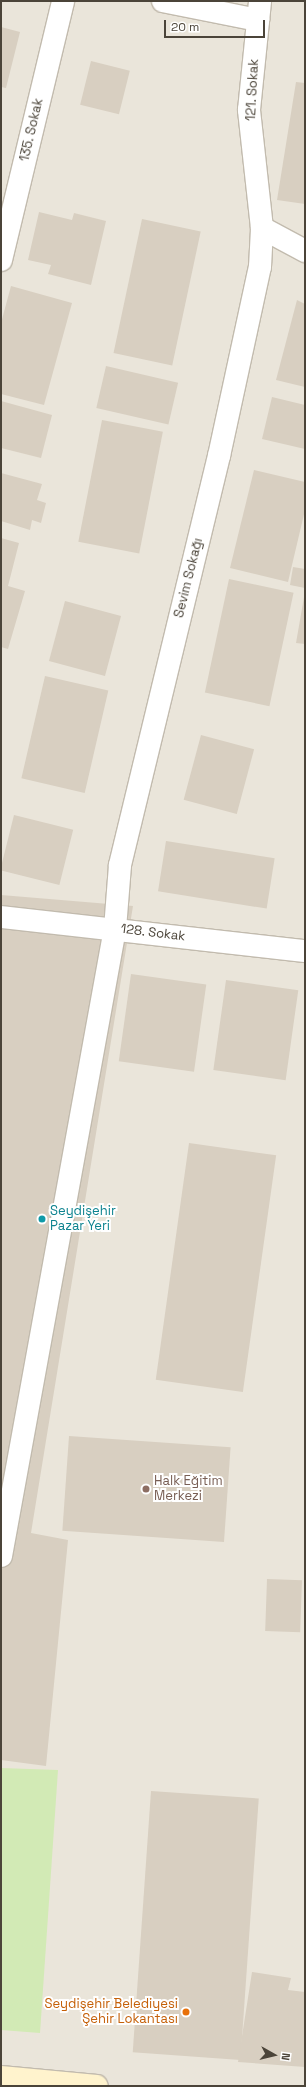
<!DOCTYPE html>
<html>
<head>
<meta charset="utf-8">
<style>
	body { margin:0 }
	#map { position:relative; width:306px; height:2087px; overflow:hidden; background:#f6f3ec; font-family:"Space Grotesk",sans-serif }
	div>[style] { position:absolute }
	.residential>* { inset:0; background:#eae5da; transform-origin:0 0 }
	.green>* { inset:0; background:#d2eab5 }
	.building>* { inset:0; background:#d8cfc1; transform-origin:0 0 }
	.roads { filter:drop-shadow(1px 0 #c2bbae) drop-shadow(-1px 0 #c2bbae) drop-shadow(0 1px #c2bbae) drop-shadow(0 -1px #c2bbae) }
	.minor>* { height:22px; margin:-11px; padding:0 11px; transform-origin:11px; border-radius:11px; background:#fff }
	.secondary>* { height:22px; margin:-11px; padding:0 11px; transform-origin:11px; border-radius:11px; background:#fff3cd }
	.dots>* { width:11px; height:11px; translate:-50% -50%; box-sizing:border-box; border:2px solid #fff; border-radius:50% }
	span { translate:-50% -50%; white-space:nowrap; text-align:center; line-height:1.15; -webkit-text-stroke:4px #fff; paint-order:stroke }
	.street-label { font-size:13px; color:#4b4439 }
	.culture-label { font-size:13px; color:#0d838f }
	.left { translate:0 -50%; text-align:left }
	.education-label { font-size:13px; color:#785e54 }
	.food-label { font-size:13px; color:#c56008 }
	.right { translate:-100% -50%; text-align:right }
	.frame { position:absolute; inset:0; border:2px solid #4b4439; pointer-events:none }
	.north { position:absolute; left:254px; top:2035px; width:40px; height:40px; -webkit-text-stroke:3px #fff; paint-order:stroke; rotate:98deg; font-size:11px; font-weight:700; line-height:16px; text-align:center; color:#4b4439 }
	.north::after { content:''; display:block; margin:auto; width:14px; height:18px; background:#4b4439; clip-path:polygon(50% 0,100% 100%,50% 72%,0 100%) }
	.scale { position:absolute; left:164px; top:20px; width:101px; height:18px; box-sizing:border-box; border:2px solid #4b4439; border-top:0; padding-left:5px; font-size:12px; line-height:14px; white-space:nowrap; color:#4b4439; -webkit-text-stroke:3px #fff; paint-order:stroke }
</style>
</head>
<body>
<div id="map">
	<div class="residential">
		<i style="left:1px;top:1px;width:304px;height:2085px"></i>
	</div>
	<div class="green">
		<i style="clip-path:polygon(1px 1768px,58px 1770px,40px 2033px,1px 2030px)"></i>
	</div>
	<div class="building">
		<i style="clip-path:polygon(1px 27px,20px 32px,6px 88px,1px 87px)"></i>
		<i style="left:91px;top:61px;width:40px;height:45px;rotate:14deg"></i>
		<i style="clip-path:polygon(296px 82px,305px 83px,305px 204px,277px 200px)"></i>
		<i style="clip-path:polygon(39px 212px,72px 220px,74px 213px,106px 221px,91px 285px,48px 274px,51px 265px,28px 260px)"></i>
		<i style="left:142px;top:219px;width:60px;height:137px;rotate:12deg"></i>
		<i style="clip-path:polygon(11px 286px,72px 303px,44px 405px,1px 394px,1px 323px)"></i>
		<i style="clip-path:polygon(297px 300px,305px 304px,305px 387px,276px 380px)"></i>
		<i style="left:106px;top:366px;width:74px;height:43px;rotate:13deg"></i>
		<i style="clip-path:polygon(272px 397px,305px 405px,305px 449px,262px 439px)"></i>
		<i style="clip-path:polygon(1px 401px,52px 415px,41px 458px,1px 448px)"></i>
		<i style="left:102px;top:420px;width:62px;height:124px;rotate:11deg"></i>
		<i style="clip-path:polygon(254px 470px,305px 482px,305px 510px,288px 582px,230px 568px)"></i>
		<i style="clip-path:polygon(1px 473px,42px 484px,37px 500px,46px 503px,41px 523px,32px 520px,30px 530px,1px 521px)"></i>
		<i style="clip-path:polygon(1px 538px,19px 543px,8px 586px,25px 591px,8px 649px,1px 647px)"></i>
		<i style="clip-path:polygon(293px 567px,305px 569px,305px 588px,290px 585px)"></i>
		<i style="left:229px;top:579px;width:66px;height:116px;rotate:12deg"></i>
		<i style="clip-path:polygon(304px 597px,305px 597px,305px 644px,296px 643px)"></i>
		<i style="left:65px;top:601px;width:58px;height:62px;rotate:15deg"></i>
		<i style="left:45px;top:676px;width:65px;height:105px;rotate:13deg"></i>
		<i style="left:201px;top:735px;width:55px;height:67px;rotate:15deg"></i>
		<i style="left:14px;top:815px;width:61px;height:57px;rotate:14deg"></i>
		<i style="left:166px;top:841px;width:110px;height:51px;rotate:9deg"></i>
		<i style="clip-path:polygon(1px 895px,133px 906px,31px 1533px,68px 1540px,46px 1766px,1px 1760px)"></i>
		<i style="left:131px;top:974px;width:76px;height:88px;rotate:8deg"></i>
		<i style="left:226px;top:980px;width:73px;height:91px;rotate:8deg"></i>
		<i style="left:189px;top:1143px;width:88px;height:239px;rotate:8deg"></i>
		<i style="left:69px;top:1436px;width:162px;height:95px;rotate:4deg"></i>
		<i style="left:267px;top:1579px;width:35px;height:52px;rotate:2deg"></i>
		<i style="left:151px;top:1791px;width:108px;height:262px;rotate:4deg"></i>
		<i style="clip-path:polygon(252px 1972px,291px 1978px,288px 1990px,305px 1992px,305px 2067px,238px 2062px)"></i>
	</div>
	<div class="roads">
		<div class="minor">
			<i style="left:163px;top:1px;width:97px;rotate:11.3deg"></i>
			<i style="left:262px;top:228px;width:49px;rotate:28.1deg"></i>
			<i style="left:1px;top:260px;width:266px;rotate:-76.5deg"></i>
			<i style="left:1px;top:917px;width:306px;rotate:6.4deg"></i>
			<i style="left:1px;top:1556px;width:637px;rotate:-79.7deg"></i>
			<i style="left:115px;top:929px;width:64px;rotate:-85.5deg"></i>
			<i style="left:120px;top:865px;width:421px;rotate:-76.4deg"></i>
			<i style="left:219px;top:456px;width:193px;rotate:-77.8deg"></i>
			<i style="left:260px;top:267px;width:39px;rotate:-87deg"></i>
			<i style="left:262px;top:228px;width:119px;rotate:-96.3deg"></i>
			<i style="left:249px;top:110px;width:110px;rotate:-84.2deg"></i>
		</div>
		<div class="secondary">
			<i style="left:1px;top:2077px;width:96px;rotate:5.4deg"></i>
		</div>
	</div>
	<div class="dots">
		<i style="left:42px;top:1219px;background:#0f9aa8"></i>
		<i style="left:146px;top:1489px;background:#8d6e63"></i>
		<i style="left:186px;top:2012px;background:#e8710a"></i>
	</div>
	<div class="street-label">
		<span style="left:253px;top:90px;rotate:-87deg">121. Sokak</span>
		<span style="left:32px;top:130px;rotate:-77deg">135. Sokak</span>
		<span style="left:189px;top:578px;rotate:-76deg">Sevim Sokağı</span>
		<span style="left:153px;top:933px;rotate:7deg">128. Sokak</span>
	</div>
	<div class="culture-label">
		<span class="left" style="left:50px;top:1219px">Seydişehir<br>Pazar Yeri</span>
	</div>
	<div class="education-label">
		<span class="left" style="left:154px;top:1489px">Halk Eğitim<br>Merkezi</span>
	</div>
	<div class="food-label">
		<span class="right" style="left:178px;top:2012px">Seydişehir Belediyesi<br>Şehir Lokantası</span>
	</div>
	<div class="frame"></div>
	<div class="north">N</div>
	<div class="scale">20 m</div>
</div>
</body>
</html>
